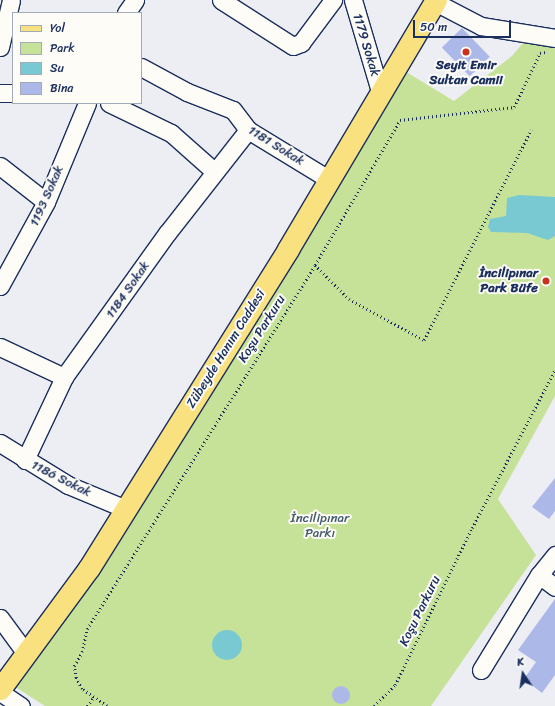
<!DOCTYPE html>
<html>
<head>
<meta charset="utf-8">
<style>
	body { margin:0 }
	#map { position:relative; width:555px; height:706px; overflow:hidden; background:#edeef4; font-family:Sriracha,sans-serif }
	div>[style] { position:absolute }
	.green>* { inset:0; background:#c6e299 }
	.water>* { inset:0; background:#79c9d2 }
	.round { border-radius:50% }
	.building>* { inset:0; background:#acb8e8; transform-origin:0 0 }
	.path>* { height:2.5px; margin-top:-1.25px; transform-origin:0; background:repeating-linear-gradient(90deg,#1b2f5e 0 1px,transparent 0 4px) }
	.roads { filter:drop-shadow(1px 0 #1b2f5e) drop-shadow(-1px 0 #1b2f5e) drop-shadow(0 1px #1b2f5e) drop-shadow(0 -1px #1b2f5e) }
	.minor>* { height:17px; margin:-8.5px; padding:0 8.5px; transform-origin:8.5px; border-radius:8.5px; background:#fdfcf7 }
	.major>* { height:21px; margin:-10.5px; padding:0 10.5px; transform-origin:10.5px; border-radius:10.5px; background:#fae180 }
	.dots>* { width:11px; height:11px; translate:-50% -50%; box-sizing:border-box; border:2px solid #fdfcf7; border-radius:50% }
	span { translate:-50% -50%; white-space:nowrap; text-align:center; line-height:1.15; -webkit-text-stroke:4px #fdfcf7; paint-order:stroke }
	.street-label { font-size:13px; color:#1b2f5e }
	.poi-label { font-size:13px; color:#1b2f5e; font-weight:700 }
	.right { translate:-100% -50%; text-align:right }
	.park-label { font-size:13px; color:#465c6d }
	.legend { position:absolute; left:12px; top:12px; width:130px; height:92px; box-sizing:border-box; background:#fdfcf7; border:1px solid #a3aaba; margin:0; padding:5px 7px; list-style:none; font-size:12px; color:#1b2f5e }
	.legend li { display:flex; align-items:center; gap:8px; height:20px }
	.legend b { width:20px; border:1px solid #a3aaba }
	.north { position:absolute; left:503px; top:654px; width:40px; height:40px; -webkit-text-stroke:3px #fdfcf7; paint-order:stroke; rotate:347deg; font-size:11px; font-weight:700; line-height:16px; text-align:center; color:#1b2f5e }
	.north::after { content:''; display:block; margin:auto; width:14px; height:18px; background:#1b2f5e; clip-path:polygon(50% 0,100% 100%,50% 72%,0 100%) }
	.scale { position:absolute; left:413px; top:20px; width:98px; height:18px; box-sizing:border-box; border:2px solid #1b2f5e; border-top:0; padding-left:5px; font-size:12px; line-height:14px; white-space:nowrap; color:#1b2f5e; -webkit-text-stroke:3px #fdfcf7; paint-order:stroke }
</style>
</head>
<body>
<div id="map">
	<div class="green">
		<i style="clip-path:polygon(524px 42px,555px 44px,555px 396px,498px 499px,536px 555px,431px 706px,45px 706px,6px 681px,403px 70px,454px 101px,512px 56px)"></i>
	</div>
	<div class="water">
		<i style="clip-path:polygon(519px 195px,555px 197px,555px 236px,548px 240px,527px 233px,491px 232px,488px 227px,490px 219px,506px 216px,507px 198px)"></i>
		<i class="round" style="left:212px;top:630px;width:30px;height:30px"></i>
	</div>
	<div class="building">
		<i style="left:462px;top:28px;width:40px;height:28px;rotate:46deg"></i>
		<i style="clip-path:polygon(555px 478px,555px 511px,549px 519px,532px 507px)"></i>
		<i style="clip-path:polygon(555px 599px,555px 675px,542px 693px,524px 679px,536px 662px,518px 650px)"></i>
		<i class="round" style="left:332px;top:686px;width:18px;height:18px"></i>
	</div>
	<div class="path">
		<i style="left:315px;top:265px;width:48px;rotate:45deg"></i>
		<i style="left:349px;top:299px;width:85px;rotate:28.7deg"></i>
		<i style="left:424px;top:340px;width:236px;rotate:-63deg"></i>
		<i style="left:87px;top:706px;width:10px;rotate:-53deg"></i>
		<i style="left:107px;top:706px;width:30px;rotate:-146deg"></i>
		<i style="left:82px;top:689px;width:13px;rotate:-119deg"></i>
		<i style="left:76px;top:678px;width:12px;rotate:-99deg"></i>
		<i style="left:74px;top:666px;width:16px;rotate:-60deg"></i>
		<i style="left:82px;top:652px;width:24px;rotate:-78deg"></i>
		<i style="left:87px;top:629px;width:430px;rotate:-57.9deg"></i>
		<i style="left:315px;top:265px;width:168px;rotate:-59.6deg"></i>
		<i style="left:400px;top:120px;width:115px;rotate:-6.5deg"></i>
		<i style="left:514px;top:107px;width:60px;rotate:-64.3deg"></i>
		<i style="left:540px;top:53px;width:5px;rotate:-11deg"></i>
		<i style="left:374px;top:706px;width:30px;rotate:-45deg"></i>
		<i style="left:395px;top:685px;width:175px;rotate:-63.9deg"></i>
		<i style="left:472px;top:528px;width:178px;rotate:-62.3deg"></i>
	</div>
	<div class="roads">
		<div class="minor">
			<i style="left:221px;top:0;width:85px;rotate:32.6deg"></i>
			<i style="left:293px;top:46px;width:9px;rotate:-21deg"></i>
			<i style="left:301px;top:43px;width:54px;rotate:-53.3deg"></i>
			<i style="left:353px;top:0;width:95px;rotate:73.5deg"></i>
			<i style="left:435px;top:2px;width:52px;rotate:27.6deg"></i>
			<i style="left:481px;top:26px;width:75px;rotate:9.2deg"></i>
			<i style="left:126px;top:13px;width:16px;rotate:-55deg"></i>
			<i style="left:0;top:47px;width:48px;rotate:-76.8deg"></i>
			<i style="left:141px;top:67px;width:52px;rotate:28.5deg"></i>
			<i style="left:187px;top:92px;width:49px;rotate:21.4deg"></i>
			<i style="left:233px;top:110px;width:25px;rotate:53deg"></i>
			<i style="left:248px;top:130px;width:96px;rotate:31.4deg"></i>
			<i style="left:0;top:93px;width:13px"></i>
			<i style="left:109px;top:103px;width:69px;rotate:25.8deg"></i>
			<i style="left:171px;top:133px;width:57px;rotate:41.5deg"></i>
			<i style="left:0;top:166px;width:58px;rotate:38deg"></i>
			<i style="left:0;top:286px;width:96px;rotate:-61.3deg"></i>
			<i style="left:46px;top:202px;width:107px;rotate:-67.5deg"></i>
			<i style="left:0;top:347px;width:71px;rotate:25.1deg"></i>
			<i style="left:0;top:443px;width:80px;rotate:31.7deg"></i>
			<i style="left:68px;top:485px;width:63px;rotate:22.5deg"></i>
			<i style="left:25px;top:460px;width:92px;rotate:-64.8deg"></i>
			<i style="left:64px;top:377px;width:178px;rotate:-54.4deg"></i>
			<i style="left:168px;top:232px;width:130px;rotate:-51.9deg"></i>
			<i style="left:539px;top:575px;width:26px;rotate:-51deg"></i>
			<i style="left:0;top:618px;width:42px;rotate:53.7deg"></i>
			<i style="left:481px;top:670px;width:111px;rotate:-58.6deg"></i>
			<i style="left:539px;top:575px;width:20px;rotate:37deg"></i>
			<i style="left:0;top:692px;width:25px;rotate:34deg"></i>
		</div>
		<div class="major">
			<i style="left:0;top:689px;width:150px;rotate:-53.7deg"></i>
			<i style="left:89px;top:568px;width:376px;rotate:-58deg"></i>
			<i style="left:288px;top:249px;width:290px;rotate:-59.3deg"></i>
		</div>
	</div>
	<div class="dots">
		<i style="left:466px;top:52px;background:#c8321e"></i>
		<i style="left:546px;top:281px;background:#c8321e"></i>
	</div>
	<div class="street-label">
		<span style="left:366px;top:45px;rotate:73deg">1179 Sokak</span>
		<span style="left:276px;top:146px;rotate:32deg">1181 Sokak</span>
		<span style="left:47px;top:196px;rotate:-66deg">1193 Sokak</span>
		<span style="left:128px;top:290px;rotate:-55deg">1184 Sokak</span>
		<span style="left:262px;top:329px;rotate:-58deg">Koşu Parkuru</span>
		<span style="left:226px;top:349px;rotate:-58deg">Zübeyde Hanım Caddesi</span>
		<span style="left:61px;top:479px;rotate:27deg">1186 Sokak</span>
		<span style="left:420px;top:611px;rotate:-64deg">Koşu Parkuru</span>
	</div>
	<div class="poi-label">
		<span style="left:466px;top:73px">Seyit Emir<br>Sultan Camii</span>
		<span class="right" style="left:538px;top:281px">İncilipınar<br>Park Büfe</span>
	</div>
	<div class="park-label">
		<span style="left:320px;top:526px">İncilipınar<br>Parkı</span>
	</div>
	<ul class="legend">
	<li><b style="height:5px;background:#fae180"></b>Yol</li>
	<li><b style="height:11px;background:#c6e299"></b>Park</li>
	<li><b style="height:11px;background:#79c9d2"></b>Su</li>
	<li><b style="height:11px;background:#acb8e8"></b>Bina</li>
	</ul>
	<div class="north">K</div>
	<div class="scale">50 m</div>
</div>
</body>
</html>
